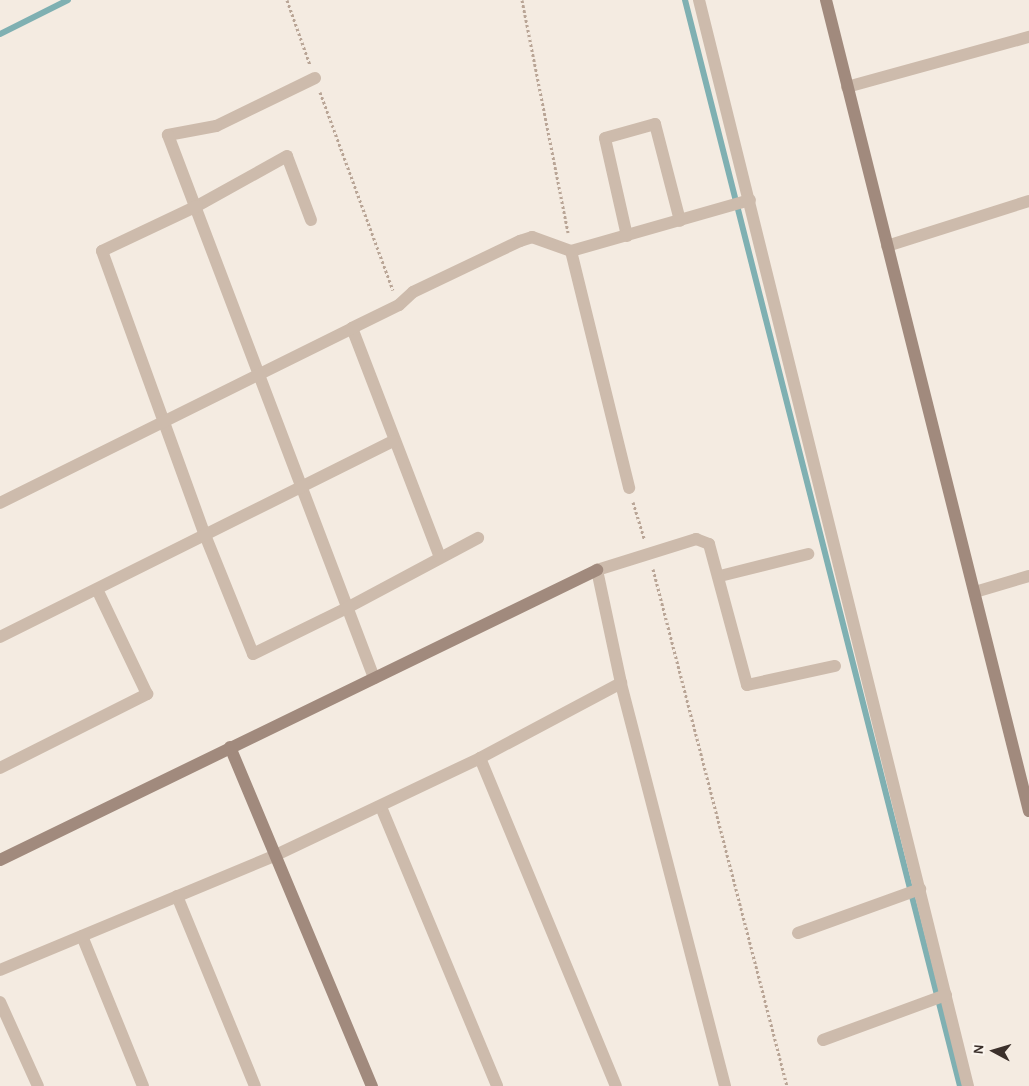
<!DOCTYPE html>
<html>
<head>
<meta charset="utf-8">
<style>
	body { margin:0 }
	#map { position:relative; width:1029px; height:1086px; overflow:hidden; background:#f4ebe1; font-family:Karla,sans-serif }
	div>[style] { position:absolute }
	.stream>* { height:6px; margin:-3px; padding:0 3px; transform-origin:3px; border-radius:3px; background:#7fb0b2 }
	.path>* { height:3px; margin-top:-1.5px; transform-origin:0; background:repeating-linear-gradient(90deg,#b9a596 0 2.5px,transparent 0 5px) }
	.street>* { height:12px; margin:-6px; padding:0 6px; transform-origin:6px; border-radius:6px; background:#cdbbac }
	.secondary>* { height:12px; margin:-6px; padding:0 6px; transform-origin:6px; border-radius:6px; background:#a18a7d }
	span { translate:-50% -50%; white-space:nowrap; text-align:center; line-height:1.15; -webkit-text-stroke:4.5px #fbf5ee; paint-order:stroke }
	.north { position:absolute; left:969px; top:1026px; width:50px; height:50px; -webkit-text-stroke:4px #fbf5ee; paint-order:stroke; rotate:276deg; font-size:14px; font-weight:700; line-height:20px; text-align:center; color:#3b302b }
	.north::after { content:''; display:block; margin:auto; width:18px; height:22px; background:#3b302b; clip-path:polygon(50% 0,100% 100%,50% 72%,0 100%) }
</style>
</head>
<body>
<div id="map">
	<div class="stream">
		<i style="left:685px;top:0;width:1120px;rotate:75.79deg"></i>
		<i style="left:0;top:34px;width:76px;rotate:-26.6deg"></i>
	</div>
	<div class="path">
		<i style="left:287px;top:0;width:69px;rotate:70.5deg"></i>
		<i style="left:522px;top:0;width:237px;rotate:78.8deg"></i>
		<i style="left:320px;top:92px;width:211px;rotate:69.8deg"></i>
		<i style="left:633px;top:502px;width:39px;rotate:73deg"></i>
		<i style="left:653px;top:569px;width:534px;rotate:75.47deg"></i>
	</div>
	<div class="street">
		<i style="left:699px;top:0;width:1119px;rotate:76.09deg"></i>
		<i style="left:315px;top:78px;width:110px;rotate:154.1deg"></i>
		<i style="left:216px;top:126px;width:49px;rotate:169.4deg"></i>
		<i style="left:168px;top:135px;width:581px;rotate:69.22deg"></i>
		<i style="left:847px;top:87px;width:189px;rotate:-15.4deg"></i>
		<i style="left:311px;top:220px;width:68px;rotate:-110.6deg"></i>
		<i style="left:287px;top:156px;width:103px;rotate:150.9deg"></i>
		<i style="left:197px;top:206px;width:105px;rotate:154.7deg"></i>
		<i style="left:102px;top:251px;width:302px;rotate:70.1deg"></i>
		<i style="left:205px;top:535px;width:128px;rotate:68deg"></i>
		<i style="left:253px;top:654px;width:102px;rotate:-26.1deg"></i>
		<i style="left:345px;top:609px;width:151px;rotate:-28.1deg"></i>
		<i style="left:627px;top:236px;width:100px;rotate:-102.7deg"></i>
		<i style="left:605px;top:138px;width:52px;rotate:-15.6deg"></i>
		<i style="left:655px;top:124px;width:100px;rotate:75.5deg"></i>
		<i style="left:887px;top:246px;width:149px;rotate:-17.6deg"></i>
		<i style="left:571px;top:251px;width:244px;rotate:76.2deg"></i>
		<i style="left:352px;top:328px;width:245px;rotate:69deg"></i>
		<i style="left:0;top:503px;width:393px;rotate:-26.4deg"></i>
		<i style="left:352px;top:328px;width:52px;rotate:-26.1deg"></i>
		<i style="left:399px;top:305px;width:19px;rotate:-43deg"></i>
		<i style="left:413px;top:292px;width:119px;rotate:-25.5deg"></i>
		<i style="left:520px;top:241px;width:13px;rotate:-18deg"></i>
		<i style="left:532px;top:237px;width:41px;rotate:19.7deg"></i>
		<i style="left:571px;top:251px;width:186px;rotate:-15.9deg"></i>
		<i style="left:720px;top:576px;width:91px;rotate:-14deg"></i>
		<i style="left:975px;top:592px;width:56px;rotate:-16.5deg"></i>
		<i style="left:0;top:637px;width:439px;rotate:-26.5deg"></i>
		<i style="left:480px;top:758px;width:355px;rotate:67.5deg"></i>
		<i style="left:0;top:768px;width:165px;rotate:-26.7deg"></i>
		<i style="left:147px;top:694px;width:116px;rotate:-115.5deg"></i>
		<i style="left:381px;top:807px;width:302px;rotate:67.4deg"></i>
		<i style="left:177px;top:896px;width:205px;rotate:67.7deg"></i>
		<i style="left:798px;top:933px;width:130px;rotate:-19.8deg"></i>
		<i style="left:82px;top:936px;width:162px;rotate:67.9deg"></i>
		<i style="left:0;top:970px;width:299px;rotate:-22.6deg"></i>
		<i style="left:276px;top:855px;width:226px;rotate:-25.4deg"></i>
		<i style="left:480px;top:758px;width:160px;rotate:-28deg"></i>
		<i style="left:0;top:1002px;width:92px;rotate:65.7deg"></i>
		<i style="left:823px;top:1040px;width:131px;rotate:-20.1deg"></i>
		<i style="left:725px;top:1086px;width:416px;rotate:-104.5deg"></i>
		<i style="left:621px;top:683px;width:116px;rotate:-102deg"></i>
		<i style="left:597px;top:570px;width:104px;rotate:-17.4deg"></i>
		<i style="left:696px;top:539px;width:14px;rotate:21deg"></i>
		<i style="left:709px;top:544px;width:146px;rotate:74.9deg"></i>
		<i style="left:747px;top:685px;width:90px;rotate:-12.2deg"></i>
	</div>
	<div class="secondary">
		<i style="left:826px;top:0;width:836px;rotate:75.95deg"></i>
		<i style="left:230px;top:747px;width:368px;rotate:67.3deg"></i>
		<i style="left:0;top:860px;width:664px;rotate:-25.91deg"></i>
	</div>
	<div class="north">N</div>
</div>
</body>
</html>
